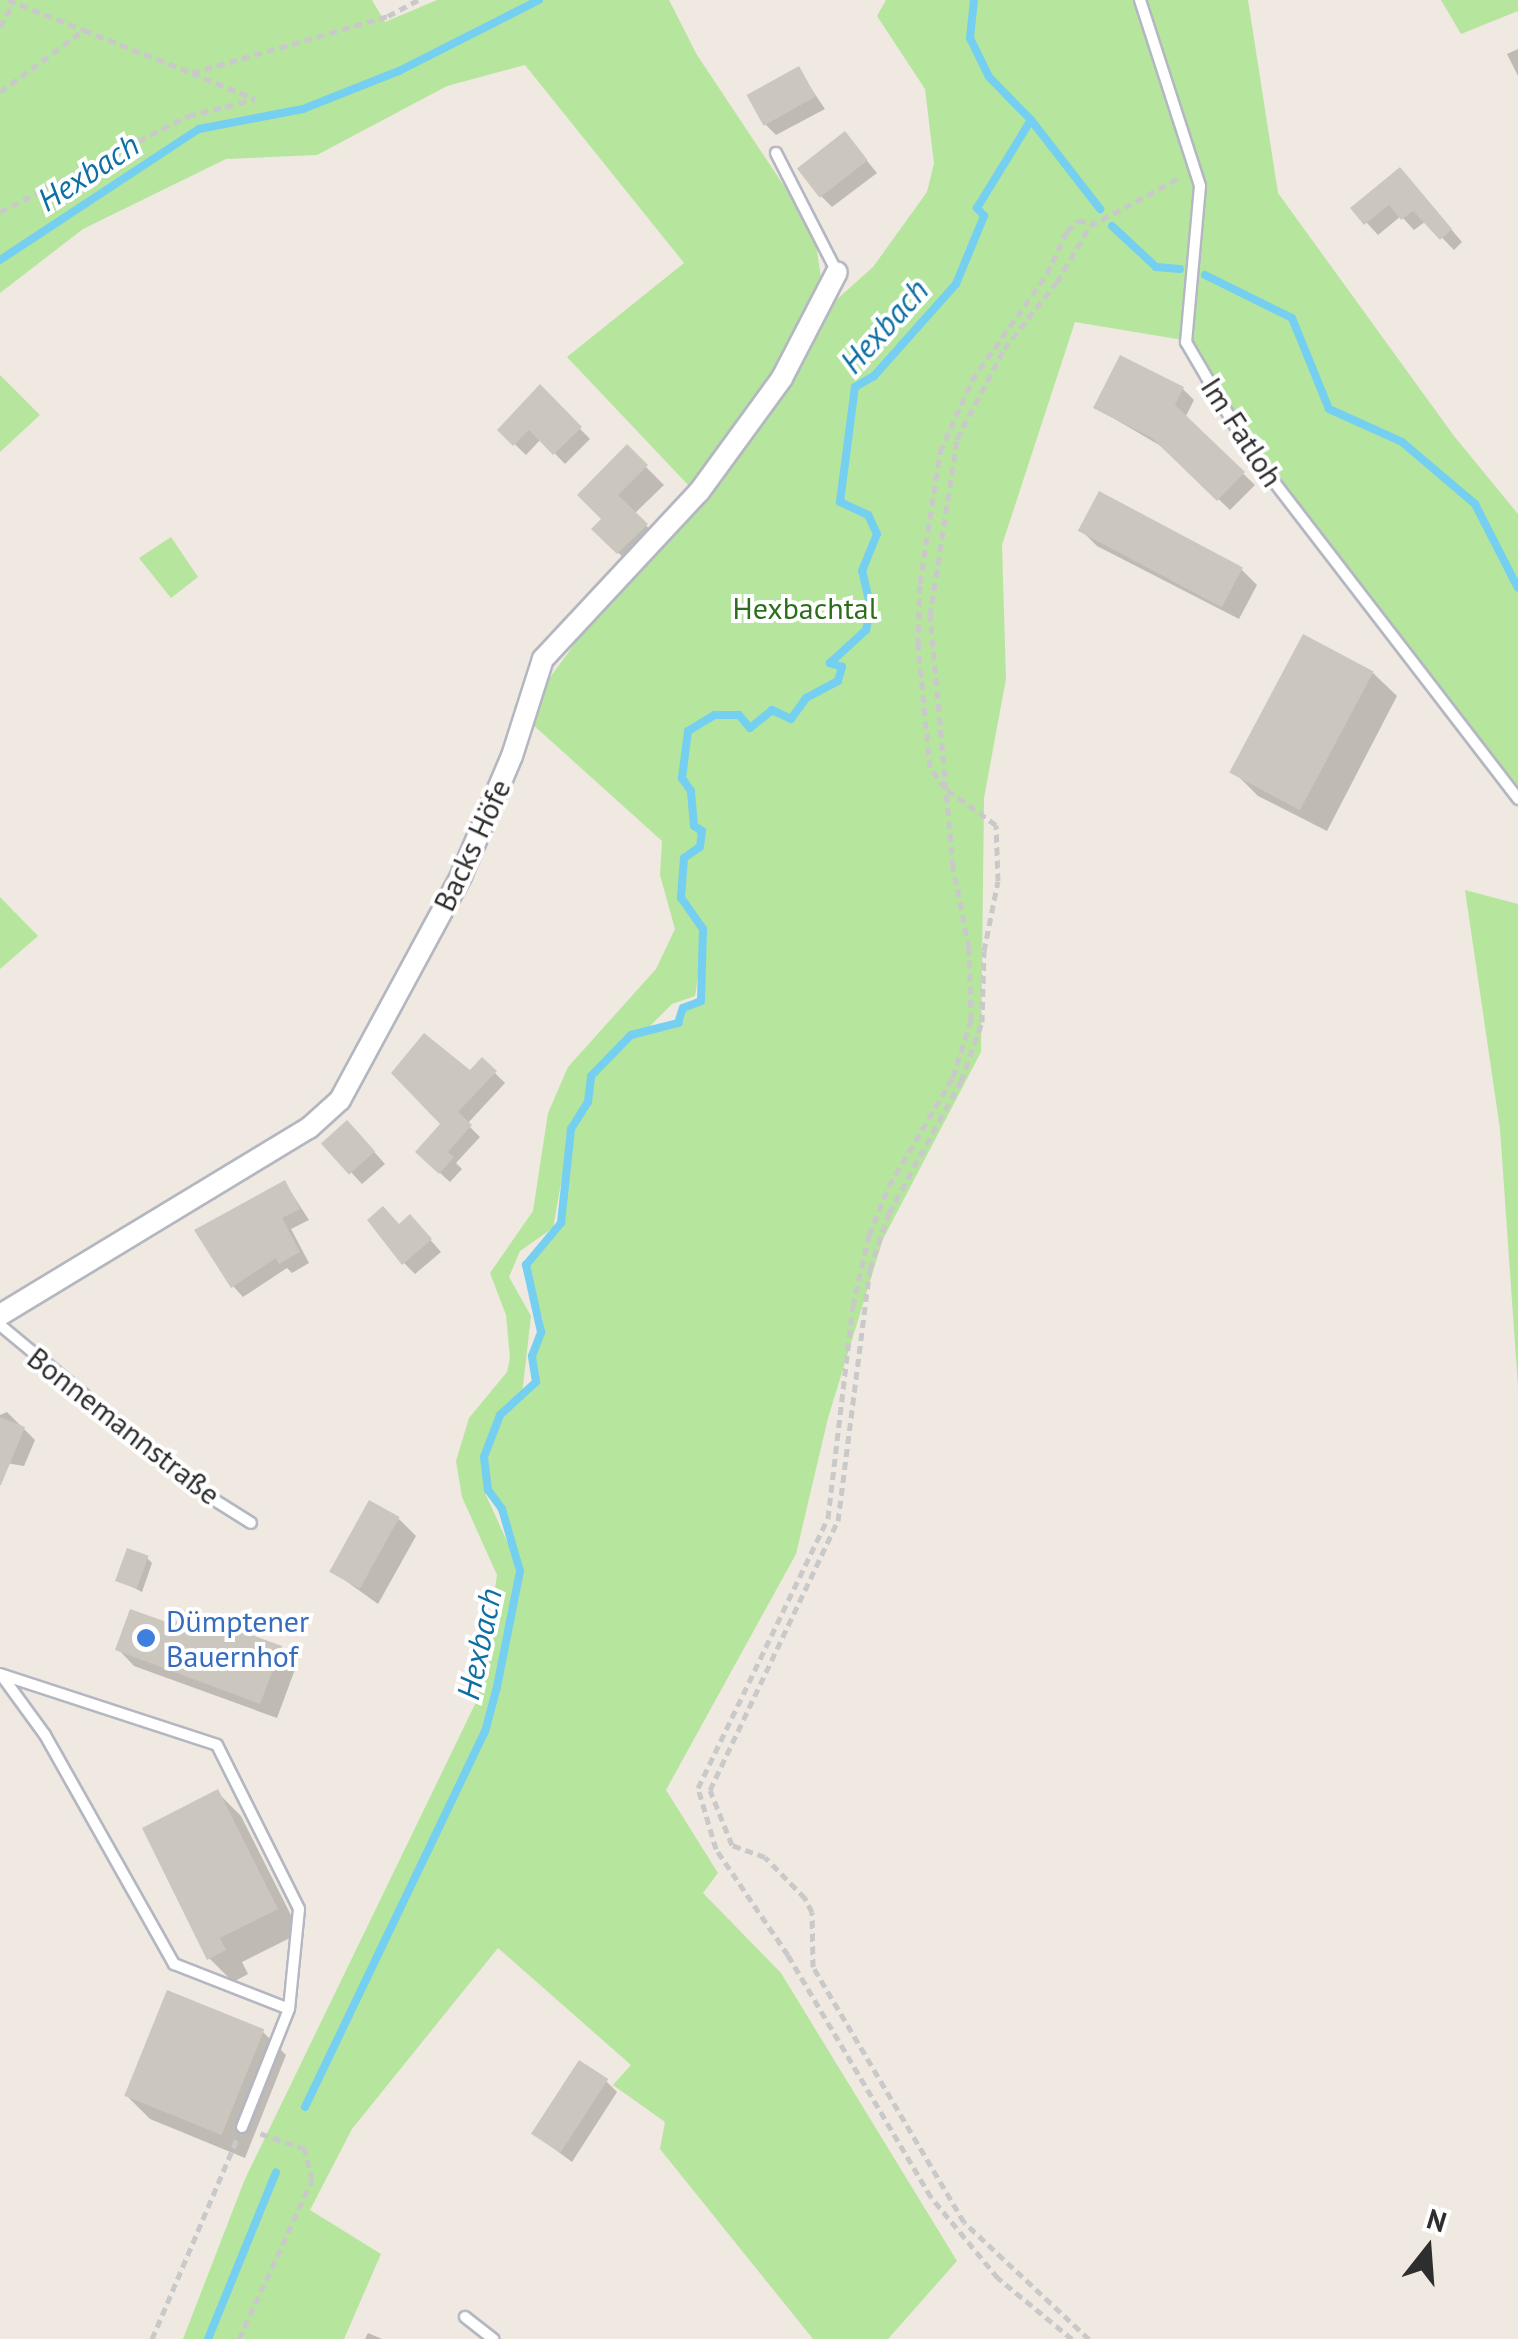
<!DOCTYPE html>
<html>
<head>
<meta charset="utf-8">
<style>
	body { margin:0 }
	#map { position:relative; width:1518px; height:2339px; overflow:hidden; background:#efe9e1; font-family:"PT Sans",sans-serif }
	div>[style] { position:absolute }
	.green>* { inset:0; background:#b6e59e }
	.shadow>* { inset:0; background:#0003 }
	.stream>* { height:8px; margin:-4px; padding:0 4px; transform-origin:4px; border-radius:4px; background:#75cff0 }
	.building>* { inset:0; background:#cbc7bf; transform-origin:0 0 }
	.path>* { height:5px; margin-top:-2.5px; transform-origin:0; background:repeating-linear-gradient(90deg,#c9c9c9 0 8px,transparent 0 13px) }
	.roads { filter:drop-shadow(2px 0 #b4b7c1) drop-shadow(-2px 0 #b4b7c1) drop-shadow(0 2px #b4b7c1) drop-shadow(0 -2px #b4b7c1) }
	.lane>* { height:10px; margin:-5px; padding:0 5px; transform-origin:5px; border-radius:5px; background:#fff }
	.street>* { height:20px; margin:-10px; padding:0 10px; transform-origin:10px; border-radius:10px; background:#fff }
	.dots>* { width:28px; height:28px; translate:-50% -50%; box-sizing:border-box; border:5px solid #fff; border-radius:50% }
	span { translate:-50% -50%; white-space:nowrap; text-align:center; line-height:1.15; -webkit-text-stroke:8px #fff; paint-order:stroke }
	.street-label { font-size:30px; color:#2e2e2e }
	.park-label { font-size:30px; color:#2c6e1b }
	.shop-label { font-size:30px; color:#366cbe }
	.left { translate:0 -50%; text-align:left }
	.water-label { font-size:32px; color:#0d6fa3; font-style:italic }
	.north { position:absolute; left:1378px; top:2199px; width:100px; height:100px; -webkit-text-stroke:8px #fff; paint-order:stroke; rotate:17deg; font-size:28px; font-weight:700; line-height:40px; text-align:center; color:#2e2e2e }
	.north::after { content:''; display:block; margin:auto; width:35px; height:45px; background:#2e2e2e; clip-path:polygon(50% 0,100% 100%,50% 72%,0 100%) }
</style>
</head>
<body>
<div id="map">
	<div class="green">
		<i style="clip-path:polygon(0 0,372px 0,385px 22px,437px 0,669px 0,697px 55px,814px 231px,821px 278px,807px 316px,776px 374px,690px 487px,567px 357px,684px 263px,525px 65px,447px 86px,317px 155px,226px 159px,83px 229px,0 293px)"></i>
		<i style="clip-path:polygon(evenodd,886px 0,1248px 0,1278px 193px,1454px 436px,1518px 514px,1518px 797px,1250px 447px,1183px 340px,1075px 322px,1002px 545px,1006px 679px,984px 798px,981px 1052px,883px 1239px,828px 1418px,796px 1554px,666px 1790px,718px 1873px,703px 1893px,781px 1973px,957px 2261px,888px 2339px,813px 2339px,660px 2149px,665px 2122px,613px 2085px,631px 2065px,498px 1948px,352px 2129px,310px 2210px,381px 2254px,344px 2339px,183px 2339px,245px 2179px,478px 1698px,497px 1575px,462px 1497px,456px 1461px,469px 1418px,507px 1372px,510px 1358px,506px 1315px,490px 1273px,533px 1211px,548px 1113px,568px 1067px,656px 969px,675px 929px,660px 875px,662px 841px,531px 723px,537px 695px,618px 585px,785px 385px,834px 302px,873px 267px,927px 192px,934px 163px,925px 89px,877px 16px,886px 0,700px 963px,699px 998px,684px 1008px,678px 1024px,641px 1035px,672px 1004px,695px 996px,700px 963px,886px 0,570px 1133px,562px 1222px,524px 1269px,543px 1320px,531px 1352px,538px 1381px,522px 1395px,531px 1316px,509px 1277px,520px 1251px,553px 1228px,570px 1133px,886px 0,483px 1456px,489px 1492px,514px 1543px,521px 1574px,514px 1607px,516px 1561px,485px 1493px,483px 1456px)"></i>
		<i style="clip-path:polygon(1441px 0,1518px 0,1518px 11px,1461px 34px)"></i>
		<i style="clip-path:polygon(0 375px,40px 415px,0 452px)"></i>
		<i style="clip-path:polygon(171px 537px,198px 577px,171px 598px,139px 558px)"></i>
		<i style="clip-path:polygon(1465px 890px,1518px 904px,1518px 1387px,1500px 1129px)"></i>
		<i style="clip-path:polygon(0 897px,38px 936px,0 969px)"></i>
	</div>
	<div class="shadow">
		<i style="clip-path:polygon(1518px 49px,1518px 76px,1507px 54px)"></i>
		<i style="clip-path:polygon(798px 69px,825px 109px,776px 135px,765px 124px)"></i>
		<i style="clip-path:polygon(845px 134px,877px 173px,832px 207px,821px 196px)"></i>
		<i style="clip-path:polygon(1411px 182px,1462px 242px,1454px 250px,1426px 221px,1414px 230px,1401px 216px,1378px 235px,1354px 209px)"></i>
		<i style="clip-path:polygon(540px 388px,590px 439px,565px 464px,541px 439px,526px 455px,500px 430px)"></i>
		<i style="clip-path:polygon(1183px 389px,1194px 400px,1185px 418px,1255px 485px,1230px 510px,1166px 449px,1096px 408px)"></i>
		<i style="clip-path:polygon(627px 448px,664px 485px,634px 514px,664px 543px,636px 570px,594px 529px,604px 519px)"></i>
		<i style="clip-path:polygon(1081px 530px,1241px 569px,1257px 585px,1239px 619px,1097px 546px)"></i>
		<i style="clip-path:polygon(1373px 673px,1397px 696px,1327px 831px,1258px 796px,1234px 772px)"></i>
		<i style="clip-path:polygon(483px 1061px,505px 1083px,467px 1124px,480px 1137px,456px 1163px,462px 1169px,450px 1182px,428px 1162px)"></i>
		<i style="clip-path:polygon(359px 1135px,385px 1164px,362px 1184px,325px 1144px)"></i>
		<i style="clip-path:polygon(285px 1183px,309px 1220px,291px 1229px,309px 1263px,292px 1273px,287px 1268px,243px 1297px,233px 1286px)"></i>
		<i style="clip-path:polygon(400px 1226px,421px 1229px,441px 1252px,415px 1274px,404px 1263px)"></i>
		<i style="clip-path:polygon(7px 1412px,35px 1440px,24px 1466px,0 1462px,0 1415px)"></i>
		<i style="clip-path:polygon(399px 1519px,416px 1536px,378px 1604px,332px 1571px)"></i>
		<i style="clip-path:polygon(147px 1558px,152px 1563px,142px 1592px,119px 1580px)"></i>
		<i style="clip-path:polygon(177px 1628px,280px 1648px,297px 1664px,277px 1718px,134px 1666px,118px 1649px)"></i>
		<i style="clip-path:polygon(217px 1792px,241px 1816px,300px 1933px,242px 1962px,248px 1974px,233px 1982px,209px 1958px)"></i>
		<i style="clip-path:polygon(263px 2032px,286px 2055px,245px 2158px,150px 2119px,127px 2096px)"></i>
		<i style="clip-path:polygon(606px 2081px,617px 2092px,572px 2162px,534px 2134px)"></i>
		<i style="clip-path:polygon(368px 2333px,382px 2339px,365px 2339px)"></i>
	</div>
	<div class="stream">
		<i style="left:1031px;top:120px;width:113px;rotate:52.2deg"></i>
		<i style="left:1112px;top:226px;width:60px;rotate:43deg"></i>
		<i style="left:1156px;top:267px;width:24px;rotate:5deg"></i>
		<i style="left:0;top:260px;width:238px;rotate:-33.4deg"></i>
		<i style="left:199px;top:129px;width:106px;rotate:-10.9deg"></i>
		<i style="left:303px;top:109px;width:103px;rotate:-21.6deg"></i>
		<i style="left:399px;top:71px;width:157px;rotate:-26.9deg"></i>
		<i style="left:1205px;top:275px;width:97px;rotate:26.3deg"></i>
		<i style="left:1292px;top:318px;width:98px;rotate:67.9deg"></i>
		<i style="left:1329px;top:409px;width:80px;rotate:24.3deg"></i>
		<i style="left:1402px;top:442px;width:96px;rotate:40.3deg"></i>
		<i style="left:1475px;top:504px;width:94px;rotate:62.9deg"></i>
		<i style="left:305px;top:2107px;width:416px;rotate:-64.4deg"></i>
		<i style="left:485px;top:1732px;width:47px;rotate:-75.1deg"></i>
		<i style="left:497px;top:1687px;width:118px;rotate:-78.8deg"></i>
		<i style="left:520px;top:1571px;width:65px;rotate:-106.2deg"></i>
		<i style="left:502px;top:1509px;width:24px;rotate:-126deg"></i>
		<i style="left:488px;top:1490px;width:33px;rotate:-97deg"></i>
		<i style="left:484px;top:1457px;width:45px;rotate:-69.1deg"></i>
		<i style="left:500px;top:1415px;width:49px;rotate:-42.5deg"></i>
		<i style="left:536px;top:1382px;width:26px;rotate:-99deg"></i>
		<i style="left:532px;top:1356px;width:26px;rotate:-69deg"></i>
		<i style="left:541px;top:1332px;width:69px;rotate:-102.6deg"></i>
		<i style="left:526px;top:1265px;width:55px;rotate:-50.2deg"></i>
		<i style="left:561px;top:1223px;width:95px;rotate:-83.9deg"></i>
		<i style="left:571px;top:1129px;width:32px;rotate:-58deg"></i>
		<i style="left:588px;top:1102px;width:26px;rotate:-83deg"></i>
		<i style="left:591px;top:1076px;width:57px;rotate:-45.7deg"></i>
		<i style="left:631px;top:1035px;width:49px;rotate:-14.3deg"></i>
		<i style="left:678px;top:1023px;width:16px;rotate:-72deg"></i>
		<i style="left:683px;top:1008px;width:19px;rotate:-21deg"></i>
		<i style="left:701px;top:1001px;width:72px;rotate:-88.4deg"></i>
		<i style="left:703px;top:929px;width:38px;rotate:-125deg"></i>
		<i style="left:681px;top:898px;width:40px;rotate:-85.7deg"></i>
		<i style="left:684px;top:858px;width:19px;rotate:-35deg"></i>
		<i style="left:700px;top:847px;width:16px;rotate:-83deg"></i>
		<i style="left:702px;top:831px;width:9px;rotate:-148deg"></i>
		<i style="left:694px;top:826px;width:35px;rotate:-95deg"></i>
		<i style="left:691px;top:791px;width:16px;rotate:-125deg"></i>
		<i style="left:682px;top:778px;width:47px;rotate:-82.7deg"></i>
		<i style="left:688px;top:731px;width:31px;rotate:-31deg"></i>
		<i style="left:715px;top:715px;width:24px"></i>
		<i style="left:739px;top:715px;width:17px;rotate:50deg"></i>
		<i style="left:750px;top:728px;width:28px;rotate:-39deg"></i>
		<i style="left:772px;top:710px;width:21px;rotate:25deg"></i>
		<i style="left:791px;top:719px;width:26px;rotate:-54deg"></i>
		<i style="left:806px;top:698px;width:36px;rotate:-28deg"></i>
		<i style="left:838px;top:681px;width:15px;rotate:-74deg"></i>
		<i style="left:842px;top:667px;width:13px;rotate:-162deg"></i>
		<i style="left:830px;top:663px;width:49px;rotate:-42.5deg"></i>
		<i style="left:866px;top:630px;width:22px;rotate:-77deg"></i>
		<i style="left:871px;top:609px;width:39px;rotate:-103deg"></i>
		<i style="left:862px;top:571px;width:40px;rotate:-68deg"></i>
		<i style="left:877px;top:534px;width:21px;rotate:-115deg"></i>
		<i style="left:868px;top:515px;width:31px;rotate:-155deg"></i>
		<i style="left:840px;top:502px;width:116px;rotate:-82.6deg"></i>
		<i style="left:855px;top:387px;width:22px;rotate:-30deg"></i>
		<i style="left:874px;top:376px;width:123px;rotate:-48.3deg"></i>
		<i style="left:956px;top:284px;width:74px;rotate:-67.6deg"></i>
		<i style="left:984px;top:216px;width:11px;rotate:-131deg"></i>
		<i style="left:977px;top:208px;width:103px;rotate:-58.5deg"></i>
		<i style="left:1031px;top:120px;width:60px;rotate:-134.3deg"></i>
		<i style="left:989px;top:77px;width:43px;rotate:-116deg"></i>
		<i style="left:970px;top:38px;width:38px;rotate:-84deg"></i>
		<i style="left:208px;top:2339px;width:180px;rotate:-67.8deg"></i>
	</div>
	<div class="building">
		<i style="left:799px;top:66px;width:35px;height:60px;rotate:61deg"></i>
		<i style="left:845px;top:131px;width:37px;height:61px;rotate:52deg"></i>
		<i style="clip-path:polygon(1400px 167px,1452px 229px,1440px 240px,1413px 211px,1401px 220px,1389px 205px,1364px 225px,1350px 208px)"></i>
		<i style="clip-path:polygon(1120px 355px,1184px 387px,1175px 405px,1245px 472px,1217px 501px,1152px 438px,1093px 408px)"></i>
		<i style="clip-path:polygon(540px 384px,582px 427px,553px 455px,529px 430px,513px 446px,497px 430px)"></i>
		<i style="clip-path:polygon(627px 444px,648px 465px,618px 495px,648px 524px,617px 554px,591px 529px,601px 519px,577px 495px)"></i>
		<i style="left:1099px;top:491px;width:163px;height:45px;rotate:28deg"></i>
		<i style="left:1303px;top:634px;width:80px;height:157px;rotate:28deg"></i>
		<i style="clip-path:polygon(424px 1033px,470px 1070px,482px 1057px,497px 1071px,458px 1112px,472px 1125px,448px 1152px,454px 1157px,439px 1174px,415px 1152px,440px 1124px,391px 1073px)"></i>
		<i style="left:347px;top:1120px;width:42px;height:35px;rotate:48deg"></i>
		<i style="clip-path:polygon(285px 1180px,300px 1209px,282px 1218px,300px 1252px,279px 1264px,276px 1258px,231px 1288px,194px 1230px)"></i>
		<i style="clip-path:polygon(383px 1206px,399px 1224px,410px 1214px,432px 1239px,402px 1265px,367px 1220px)"></i>
		<i style="clip-path:polygon(0 1417px,25px 1427px,1px 1485px,0 1485px)"></i>
		<i style="left:369px;top:1500px;width:35px;height:82px;rotate:29deg"></i>
		<i style="left:127px;top:1548px;width:23px;height:35px;rotate:20deg"></i>
		<i style="clip-path:polygon(130px 1609px,175px 1625px,181px 1609px,282px 1646px,260px 1704px,115px 1650px)"></i>
		<i style="clip-path:polygon(218px 1789px,278px 1909px,220px 1938px,226px 1950px,207px 1960px,142px 1828px)"></i>
		<i style="left:167px;top:1990px;width:105px;height:114px;rotate:22deg"></i>
		<i style="left:579px;top:2060px;width:35px;height:88px;rotate:33deg"></i>
	</div>
	<div class="path">
		<i style="left:8px;top:0;width:82px;rotate:21.5deg"></i>
		<i style="left:0;top:27px;width:26px;rotate:-61deg"></i>
		<i style="left:192px;top:73px;width:68px;rotate:22.4deg"></i>
		<i style="left:0;top:92px;width:104px;rotate:-36.4deg"></i>
		<i style="left:84px;top:30px;width:116px;rotate:21.7deg"></i>
		<i style="left:192px;top:73px;width:204px;rotate:-16.2deg"></i>
		<i style="left:388px;top:16px;width:34px;rotate:-28deg"></i>
		<i style="left:0;top:212px;width:211px;rotate:-27.1deg"></i>
		<i style="left:188px;top:116px;width:69px;rotate:-14.2deg"></i>
		<i style="left:152px;top:2339px;width:217px;rotate:-67deg"></i>
		<i style="left:239px;top:2339px;width:175px;rotate:-65.3deg"></i>
		<i style="left:312px;top:2180px;width:32px;rotate:-103deg"></i>
		<i style="left:305px;top:2149px;width:49px;rotate:-160.8deg"></i>
		<i style="left:1072px;top:2339px;width:96px;rotate:-140.5deg"></i>
		<i style="left:998px;top:2278px;width:105px;rotate:-129.6deg"></i>
		<i style="left:931px;top:2197px;width:281px;rotate:-120.6deg"></i>
		<i style="left:788px;top:1955px;width:128px;rotate:-124.2deg"></i>
		<i style="left:716px;top:1849px;width:64px;rotate:-106.4deg"></i>
		<i style="left:698px;top:1788px;width:300px;rotate:-64.3deg"></i>
		<i style="left:828px;top:1518px;width:213px;rotate:-83.3deg"></i>
		<i style="left:853px;top:1306px;width:73px;rotate:-77.3deg"></i>
		<i style="left:869px;top:1235px;width:53px;rotate:-67.8deg"></i>
		<i style="left:889px;top:1186px;width:126px;rotate:-59.6deg"></i>
		<i style="left:953px;top:1077px;width:60px;rotate:-72.5deg"></i>
		<i style="left:971px;top:1020px;width:72px;rotate:-91.6deg"></i>
		<i style="left:969px;top:948px;width:83px;rotate:-101.2deg"></i>
		<i style="left:953px;top:867px;width:252px;rotate:-95.2deg"></i>
		<i style="left:930px;top:616px;width:179px;rotate:-81.3deg"></i>
		<i style="left:957px;top:439px;width:102px;rotate:-62.4deg"></i>
		<i style="left:1004px;top:349px;width:85px;rotate:-51.7deg"></i>
		<i style="left:1057px;top:282px;width:65px;rotate:-59.5deg"></i>
		<i style="left:1090px;top:226px;width:101px;rotate:-28.3deg"></i>
		<i style="left:1089px;top:2339px;width:171px;rotate:-136.9deg"></i>
		<i style="left:964px;top:2222px;width:296px;rotate:-120.6deg"></i>
		<i style="left:813px;top:1967px;width:55px;rotate:-91deg"></i>
		<i style="left:812px;top:1912px;width:16px;rotate:-117deg"></i>
		<i style="left:805px;top:1898px;width:57px;rotate:-134.3deg"></i>
		<i style="left:765px;top:1857px;width:35px;rotate:-160deg"></i>
		<i style="left:732px;top:1845px;width:59px;rotate:-111.8deg"></i>
		<i style="left:710px;top:1790px;width:298px;rotate:-64.6deg"></i>
		<i style="left:838px;top:1521px;width:254px;rotate:-82.8deg"></i>
		<i style="left:870px;top:1269px;width:59px;rotate:-71.3deg"></i>
		<i style="left:889px;top:1213px;width:150px;rotate:-61.4deg"></i>
		<i style="left:961px;top:1081px;width:63px;rotate:-70.4deg"></i>
		<i style="left:982px;top:1022px;width:71px;rotate:-88.4deg"></i>
		<i style="left:984px;top:951px;width:71px;rotate:-78.7deg"></i>
		<i style="left:998px;top:881px;width:56px;rotate:-92deg"></i>
		<i style="left:996px;top:825px;width:63px;rotate:-144deg"></i>
		<i style="left:945px;top:788px;width:26px;rotate:-126deg"></i>
		<i style="left:930px;top:767px;width:123px;rotate:-95.6deg"></i>
		<i style="left:918px;top:645px;width:62px;rotate:-88.2deg"></i>
		<i style="left:920px;top:583px;width:133px;rotate:-81.3deg"></i>
		<i style="left:940px;top:452px;width:79px;rotate:-66deg"></i>
		<i style="left:972px;top:380px;width:130px;rotate:-54.7deg"></i>
		<i style="left:1047px;top:274px;width:47px;rotate:-65.1deg"></i>
		<i style="left:1067px;top:231px;width:15px;rotate:-42deg"></i>
		<i style="left:1078px;top:221px;width:16px;rotate:4deg"></i>
	</div>
	<div class="roads">
		<div class="lane">
			<i style="left:1140px;top:0;width:195px;rotate:72.1deg"></i>
			<i style="left:1200px;top:186px;width:157px;rotate:95.1deg"></i>
			<i style="left:1186px;top:342px;width:123px;rotate:59.7deg"></i>
			<i style="left:1248px;top:448px;width:443px;rotate:52.4deg"></i>
			<i style="left:776px;top:153px;width:134px;rotate:62.9deg"></i>
			<i style="left:0;top:1325px;width:260px;rotate:39.7deg"></i>
			<i style="left:200px;top:1491px;width:60px;rotate:32.1deg"></i>
			<i style="left:0;top:1674px;width:228px;rotate:18.1deg"></i>
			<i style="left:217px;top:1745px;width:183px;rotate:63.4deg"></i>
			<i style="left:299px;top:1909px;width:100px;rotate:95.7deg"></i>
			<i style="left:289px;top:2009px;width:127px;rotate:111.7deg"></i>
			<i style="left:2px;top:1676px;width:73px;rotate:53.9deg"></i>
			<i style="left:45px;top:1735px;width:263px;rotate:60.6deg"></i>
			<i style="left:174px;top:1964px;width:123px;rotate:21.4deg"></i>
			<i style="left:465px;top:2317px;width:36px;rotate:38deg"></i>
		</div>
		<div class="street">
			<i style="left:0;top:1315px;width:361px;rotate:-31.2deg"></i>
			<i style="left:309px;top:1128px;width:42px;rotate:-42.1deg"></i>
			<i style="left:340px;top:1100px;width:255px;rotate:-61.6deg"></i>
			<i style="left:461px;top:876px;width:130px;rotate:-67deg"></i>
			<i style="left:512px;top:756px;width:102px;rotate:-72.3deg"></i>
			<i style="left:543px;top:659px;width:229px;rotate:-47deg"></i>
			<i style="left:699px;top:492px;width:141px;rotate:-53.9deg"></i>
			<i style="left:782px;top:378px;width:119px;rotate:-62.6deg"></i>
		</div>
	</div>
	<div class="dots">
		<i style="left:146px;top:1638px;background:#3f7fe0"></i>
	</div>
	<div class="street-label">
		<span style="left:1242px;top:432px;rotate:57deg">Im Fatloh</span>
		<span style="left:472px;top:845px;rotate:-65deg">Backs Höfe</span>
		<span style="left:124px;top:1426px;rotate:38deg">Bonnemannstraße</span>
	</div>
	<div class="park-label">
		<span style="left:805px;top:608px">Hexbachtal</span>
	</div>
	<div class="shop-label">
		<span class="left" style="left:166px;top:1638px">Dümptener<br>Bauernhof</span>
	</div>
	<div class="water-label">
		<span style="left:88px;top:172px;rotate:-33deg">Hexbach</span>
		<span style="left:884px;top:326px;rotate:-48deg">Hexbach</span>
		<span style="left:479px;top:1644px;rotate:-78deg">Hexbach</span>
	</div>
	<div class="north">N</div>
</div>
</body>
</html>
